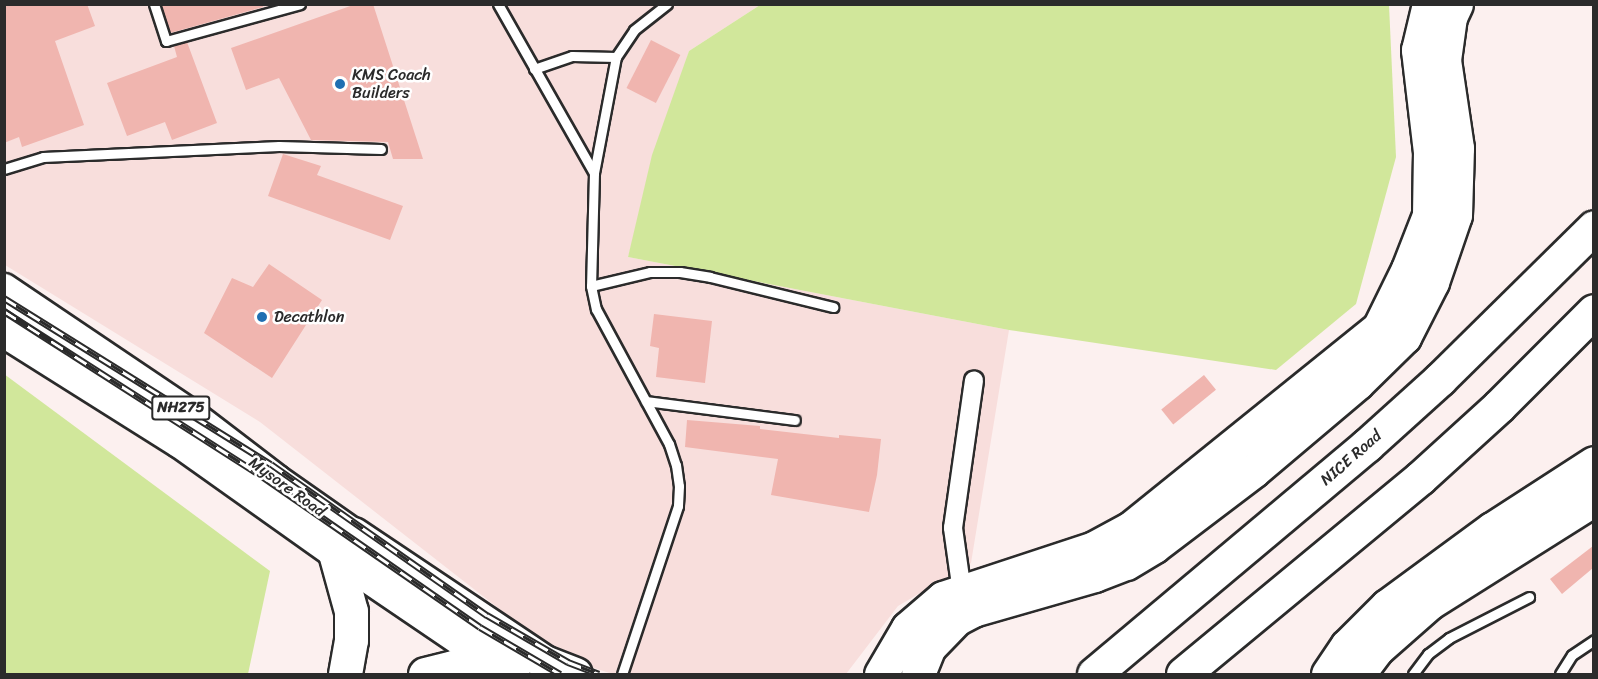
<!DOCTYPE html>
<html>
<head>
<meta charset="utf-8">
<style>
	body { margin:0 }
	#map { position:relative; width:1598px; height:679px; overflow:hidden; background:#fcf0ef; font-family:Sriracha,sans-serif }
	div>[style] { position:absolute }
	.built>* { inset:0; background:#f8dedc }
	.green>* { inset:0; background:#d1e79b }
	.building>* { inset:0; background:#f0b5af; transform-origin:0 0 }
	.roads { filter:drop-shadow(2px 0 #2b2b2b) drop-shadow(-2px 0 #2b2b2b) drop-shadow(0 2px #2b2b2b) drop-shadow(0 -2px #2b2b2b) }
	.service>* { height:9px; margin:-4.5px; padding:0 4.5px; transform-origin:4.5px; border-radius:4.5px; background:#fff }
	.minor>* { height:18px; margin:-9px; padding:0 9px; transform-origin:9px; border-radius:9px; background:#fff }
	.trunk>* { height:30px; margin:-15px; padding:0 15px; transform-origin:15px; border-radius:15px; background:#fff }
	.motorway>* { height:33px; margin:-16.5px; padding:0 16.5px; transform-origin:16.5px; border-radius:16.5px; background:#fff }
	.rail>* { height:7px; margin-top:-3.5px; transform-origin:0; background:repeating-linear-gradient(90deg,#fff 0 14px,#2b2b2b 0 28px); box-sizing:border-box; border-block:2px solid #2b2b2b }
	.dots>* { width:16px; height:16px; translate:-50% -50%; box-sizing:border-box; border:3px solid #fff; border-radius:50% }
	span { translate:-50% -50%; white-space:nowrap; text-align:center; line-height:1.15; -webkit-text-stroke:5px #fff; paint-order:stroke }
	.shield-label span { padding:2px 4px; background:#fff; border:2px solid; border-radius:4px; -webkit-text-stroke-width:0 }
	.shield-label { font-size:15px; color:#2b2b2b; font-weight:700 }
	.poi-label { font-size:16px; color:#2b2b2b }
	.left { translate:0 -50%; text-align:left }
	.street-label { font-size:16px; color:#2b2b2b }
	.frame { position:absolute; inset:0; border:6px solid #2b2b2b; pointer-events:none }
</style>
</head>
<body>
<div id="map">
	<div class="built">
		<i style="clip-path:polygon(4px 5px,760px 5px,689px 51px,628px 257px,1009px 330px,971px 563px,898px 606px,846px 674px,613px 674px,562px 658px,260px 422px,5px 265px)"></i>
	</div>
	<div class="green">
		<i style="clip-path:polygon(760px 5px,1389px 5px,1396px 157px,1356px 304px,1276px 370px,1009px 330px,628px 257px,652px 155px,689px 51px)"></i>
		<i style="clip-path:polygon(4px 374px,270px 571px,248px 674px,5px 674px)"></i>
	</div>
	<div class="building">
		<i style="clip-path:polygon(4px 4px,87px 4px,95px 26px,55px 41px,84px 125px,22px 147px,19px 137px,4px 143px)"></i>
		<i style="clip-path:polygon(161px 4px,262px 4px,263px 7px,170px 33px)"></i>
		<i style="clip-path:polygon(356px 4px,373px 4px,423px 159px,393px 159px,388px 142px,311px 140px,279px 78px,246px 90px,231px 48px)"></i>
		<i style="left:651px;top:40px;width:33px;height:54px;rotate:27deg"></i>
		<i style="clip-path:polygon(187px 42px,217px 123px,172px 140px,165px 122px,127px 136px,107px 83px,177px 57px,174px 46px)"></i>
		<i style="clip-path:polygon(283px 154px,321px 166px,317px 175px,403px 206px,390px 240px,268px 196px)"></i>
		<i style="clip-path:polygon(269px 264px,322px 300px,272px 378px,204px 333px,232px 278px,253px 287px)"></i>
		<i style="clip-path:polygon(654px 314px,712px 321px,705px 383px,656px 377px,659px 348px,650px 346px)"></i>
		<i style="left:1204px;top:375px;width:19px;height:55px;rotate:51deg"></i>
		<i style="clip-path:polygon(687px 420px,760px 426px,760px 429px,839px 438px,839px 435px,881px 439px,877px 475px,869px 512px,771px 495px,778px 459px,685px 447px)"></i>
		<i style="clip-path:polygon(1593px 546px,1593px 568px,1562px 594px,1550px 579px)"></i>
	</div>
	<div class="roads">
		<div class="service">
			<i style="left:154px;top:4px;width:39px;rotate:72deg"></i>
			<i style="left:166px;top:41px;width:139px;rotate:-15.4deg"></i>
			<i style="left:498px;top:4px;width:194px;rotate:60.4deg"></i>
			<i style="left:594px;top:173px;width:118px;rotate:-79.3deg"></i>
			<i style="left:616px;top:57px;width:32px;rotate:-56deg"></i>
			<i style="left:634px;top:30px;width:42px;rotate:-38.2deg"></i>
			<i style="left:534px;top:69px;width:40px;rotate:-18.9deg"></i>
			<i style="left:572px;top:56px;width:44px;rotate:1.3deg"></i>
			<i style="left:4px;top:169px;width:41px;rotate:-17.1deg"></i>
			<i style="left:43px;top:157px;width:236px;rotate:-2.7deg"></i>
			<i style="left:279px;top:146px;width:102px;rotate:1.7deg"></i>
			<i style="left:594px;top:173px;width:113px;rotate:91.5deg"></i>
			<i style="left:591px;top:286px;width:24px;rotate:78deg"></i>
			<i style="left:596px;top:309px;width:153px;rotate:61.6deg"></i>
			<i style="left:669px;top:444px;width:22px;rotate:72deg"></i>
			<i style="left:676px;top:465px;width:21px;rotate:82deg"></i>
			<i style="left:679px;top:486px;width:20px;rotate:93deg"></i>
			<i style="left:678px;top:506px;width:177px;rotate:108.4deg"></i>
			<i style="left:591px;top:286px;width:61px;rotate:-13.3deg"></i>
			<i style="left:650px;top:272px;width:30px"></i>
			<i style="left:680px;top:272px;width:30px;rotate:9deg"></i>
			<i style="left:710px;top:277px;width:127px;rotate:13.7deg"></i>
			<i style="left:646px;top:401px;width:150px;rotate:7.3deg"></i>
			<i style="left:1413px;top:674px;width:25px;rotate:-53deg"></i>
			<i style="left:1428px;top:654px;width:26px;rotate:-37deg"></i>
			<i style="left:1449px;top:638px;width:90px;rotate:-27.1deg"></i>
			<i style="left:1560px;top:674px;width:22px;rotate:-58deg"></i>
			<i style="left:1572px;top:655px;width:27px;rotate:-34deg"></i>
		</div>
		<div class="minor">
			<i style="left:962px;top:592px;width:65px;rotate:-98deg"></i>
			<i style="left:953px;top:528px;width:149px;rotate:-81.9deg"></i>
		</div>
		<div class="trunk">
			<i style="left:4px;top:289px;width:230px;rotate:34deg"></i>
			<i style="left:195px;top:418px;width:102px;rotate:37.4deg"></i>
			<i style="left:276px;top:480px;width:94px;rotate:35deg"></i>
			<i style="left:4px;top:332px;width:207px;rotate:32.2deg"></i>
			<i style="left:179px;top:442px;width:191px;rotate:35.4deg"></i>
		</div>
		<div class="motorway">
			<i style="left:353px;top:534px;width:230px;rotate:33.8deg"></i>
			<i style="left:544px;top:662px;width:33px;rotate:21deg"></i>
			<i style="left:335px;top:553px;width:215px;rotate:34.2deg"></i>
			<i style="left:335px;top:553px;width:60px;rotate:74.6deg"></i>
			<i style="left:351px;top:611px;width:29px;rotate:90deg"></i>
			<i style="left:351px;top:640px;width:35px;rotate:100deg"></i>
			<i style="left:425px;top:674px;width:29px;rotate:-14deg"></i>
			<i style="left:453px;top:667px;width:47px;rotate:1.2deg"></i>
			<i style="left:881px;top:674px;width:53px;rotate:-59.6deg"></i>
			<i style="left:908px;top:628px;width:46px;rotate:-40.6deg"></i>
			<i style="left:943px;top:598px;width:159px;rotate:-18.3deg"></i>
			<i style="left:1094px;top:548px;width:42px;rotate:-28.4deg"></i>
			<i style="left:1131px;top:528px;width:319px;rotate:-38.9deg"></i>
			<i style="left:1379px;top:328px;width:66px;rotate:-63.8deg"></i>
			<i style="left:1408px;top:269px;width:58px;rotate:-68.7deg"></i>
			<i style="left:1429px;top:215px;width:63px;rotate:-89.1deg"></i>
			<i style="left:1430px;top:152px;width:103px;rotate:-96.7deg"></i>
			<i style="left:1418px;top:50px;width:47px;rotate:-76.6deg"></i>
			<i style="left:918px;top:674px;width:29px;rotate:-68deg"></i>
			<i style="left:929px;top:647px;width:39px;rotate:-46deg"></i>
			<i style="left:956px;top:619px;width:19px;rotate:-28deg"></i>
			<i style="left:973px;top:610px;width:126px;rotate:-16.1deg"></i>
			<i style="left:1094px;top:575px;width:34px;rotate:-21deg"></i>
			<i style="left:1126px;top:563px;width:33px;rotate:-31deg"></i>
			<i style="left:1154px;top:546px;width:124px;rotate:-37.1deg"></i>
			<i style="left:1253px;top:471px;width:136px;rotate:-40.2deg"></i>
			<i style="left:1357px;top:383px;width:66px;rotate:-44.4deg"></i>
			<i style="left:1404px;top:337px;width:62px;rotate:-63deg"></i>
			<i style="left:1432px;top:282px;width:71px;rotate:-71.1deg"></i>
			<i style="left:1455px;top:215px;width:67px;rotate:-88.3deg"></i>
			<i style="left:1457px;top:148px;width:89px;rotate:-98.4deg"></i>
			<i style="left:1444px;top:60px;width:43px;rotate:-82.1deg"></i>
			<i style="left:1450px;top:17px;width:14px;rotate:-65deg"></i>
			<i style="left:1094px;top:674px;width:356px;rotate:-40deg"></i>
			<i style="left:1367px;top:445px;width:98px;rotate:-42.1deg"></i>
			<i style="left:1440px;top:379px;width:216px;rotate:-44.6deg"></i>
			<i style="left:1183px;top:674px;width:308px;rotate:-39.6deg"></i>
			<i style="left:1420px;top:478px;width:107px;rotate:-42.3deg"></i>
			<i style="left:1499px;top:406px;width:134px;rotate:-45deg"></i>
			<i style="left:1328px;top:674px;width:34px;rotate:-56deg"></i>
			<i style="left:1347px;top:646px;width:57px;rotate:-45deg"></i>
			<i style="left:1387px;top:606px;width:130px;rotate:-36.3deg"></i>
			<i style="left:1492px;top:529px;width:121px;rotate:-32.9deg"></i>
			<i style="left:1358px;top:674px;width:31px;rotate:-53deg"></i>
			<i style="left:1377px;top:649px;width:69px;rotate:-41.5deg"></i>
			<i style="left:1429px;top:603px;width:195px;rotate:-32.2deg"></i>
		</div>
	</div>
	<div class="rail">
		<i style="left:4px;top:298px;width:314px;rotate:31.9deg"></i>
		<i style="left:271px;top:464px;width:264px;rotate:35deg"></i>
		<i style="left:487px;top:615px;width:94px;rotate:30.1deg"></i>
		<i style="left:568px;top:662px;width:33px;rotate:21deg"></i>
		<i style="left:4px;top:311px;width:306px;rotate:32.6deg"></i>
		<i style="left:262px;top:476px;width:265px;rotate:34.7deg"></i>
		<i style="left:480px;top:627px;width:93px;rotate:30.4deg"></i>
	</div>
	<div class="dots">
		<i style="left:340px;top:84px;background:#1f6fb2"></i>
		<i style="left:262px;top:317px;background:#1f6fb2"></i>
	</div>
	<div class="shield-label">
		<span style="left:181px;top:408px">NH275</span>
	</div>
	<div class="poi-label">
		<span class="left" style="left:352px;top:84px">KMS Coach<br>Builders</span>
		<span class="left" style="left:274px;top:317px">Decathlon</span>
	</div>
	<div class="street-label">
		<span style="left:1351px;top:458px;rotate:-41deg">NICE Road</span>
		<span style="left:287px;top:487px;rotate:36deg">Mysore Road</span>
	</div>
	<div class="frame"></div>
</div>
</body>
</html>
